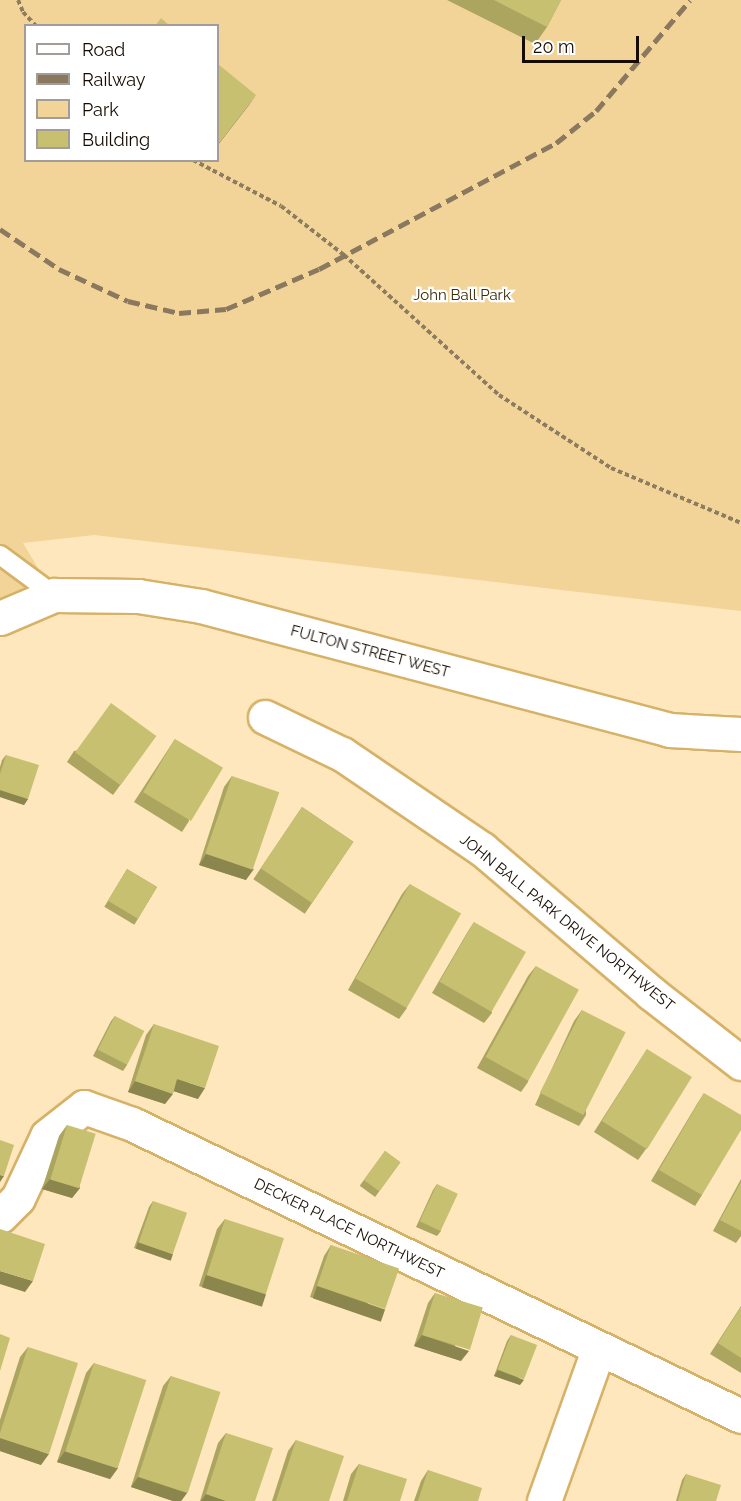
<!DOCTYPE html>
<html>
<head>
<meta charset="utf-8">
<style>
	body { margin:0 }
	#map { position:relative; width:741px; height:1501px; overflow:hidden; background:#fee7bc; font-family:Raleway,sans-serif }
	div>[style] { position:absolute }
	.green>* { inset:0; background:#f2d498 }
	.path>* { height:4px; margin-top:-2px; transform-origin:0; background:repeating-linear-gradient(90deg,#8e7c61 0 4.5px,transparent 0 7.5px) }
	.roads { filter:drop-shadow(2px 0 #d6b268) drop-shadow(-2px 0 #d6b268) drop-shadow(0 2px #d6b268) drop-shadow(0 -2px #d6b268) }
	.lane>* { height:18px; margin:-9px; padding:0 9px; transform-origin:9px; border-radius:9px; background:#fff }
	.street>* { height:33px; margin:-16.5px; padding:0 16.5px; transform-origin:16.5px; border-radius:16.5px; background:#fff }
	.primary>* { height:33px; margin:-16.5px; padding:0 16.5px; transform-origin:16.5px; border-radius:16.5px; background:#fff }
	.rail>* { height:4.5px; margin-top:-2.25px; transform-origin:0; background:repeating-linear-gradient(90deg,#8a795e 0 12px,transparent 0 18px) }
	.wall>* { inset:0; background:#aba560; transform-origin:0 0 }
	.shaded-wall>* { inset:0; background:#8b864e; transform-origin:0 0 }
	.building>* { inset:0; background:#c7c070; transform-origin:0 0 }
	span { translate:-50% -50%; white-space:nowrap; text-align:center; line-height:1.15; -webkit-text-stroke:4.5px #fff; paint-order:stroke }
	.park-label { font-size:15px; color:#3b2c07 }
	.street-label { font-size:15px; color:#160b00 }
	.legend { position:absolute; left:24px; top:24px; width:195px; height:138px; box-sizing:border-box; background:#fff; border:2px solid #a29d99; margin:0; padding:8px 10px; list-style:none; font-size:18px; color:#160b00 }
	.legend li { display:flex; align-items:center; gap:12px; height:30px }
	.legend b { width:30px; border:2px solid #a29d99 }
	.scale { position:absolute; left:522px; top:36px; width:117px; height:27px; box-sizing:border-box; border:3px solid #160b00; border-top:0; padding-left:8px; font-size:18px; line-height:21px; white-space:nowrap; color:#160b00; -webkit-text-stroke:4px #fff; paint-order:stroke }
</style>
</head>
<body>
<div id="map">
	<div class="green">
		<i style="clip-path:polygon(evenodd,0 0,741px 0,741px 611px,94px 535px,23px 543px,54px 595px,0 619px,0 0,26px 26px,218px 26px,218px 160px,26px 160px,26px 26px)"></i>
	</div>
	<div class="path">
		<i style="left:18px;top:0;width:13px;rotate:67deg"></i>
		<i style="left:23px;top:12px;width:19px;rotate:47deg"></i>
		<i style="left:193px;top:160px;width:99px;rotate:27.6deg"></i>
		<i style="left:281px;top:206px;width:80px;rotate:37.9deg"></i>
		<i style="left:344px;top:255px;width:209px;rotate:42.1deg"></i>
		<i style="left:499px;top:395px;width:134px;rotate:33.1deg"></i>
		<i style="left:611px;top:468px;width:141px;rotate:22.9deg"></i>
	</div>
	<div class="roads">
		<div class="lane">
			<i style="left:0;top:555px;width:67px;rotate:36.5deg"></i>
		</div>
		<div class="street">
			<i style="left:265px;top:717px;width:85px;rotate:25.7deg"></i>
			<i style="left:342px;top:754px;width:169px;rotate:34.2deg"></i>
			<i style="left:482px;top:849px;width:222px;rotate:40.4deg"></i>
			<i style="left:651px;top:993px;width:114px;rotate:37.9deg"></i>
			<i style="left:0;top:1216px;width:25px;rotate:-45deg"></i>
			<i style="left:18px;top:1198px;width:68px;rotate:-64.9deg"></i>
			<i style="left:47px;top:1136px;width:47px;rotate:-38.1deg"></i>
			<i style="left:84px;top:1107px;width:51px;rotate:19.5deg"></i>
			<i style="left:132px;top:1124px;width:675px;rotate:25.62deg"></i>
			<i style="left:544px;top:1501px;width:160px;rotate:-70.3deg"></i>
		</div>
		<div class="primary">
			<i style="left:0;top:618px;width:59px;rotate:-23.1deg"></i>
			<i style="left:54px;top:595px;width:84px;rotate:0.7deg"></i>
			<i style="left:138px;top:596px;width:64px;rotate:9deg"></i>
			<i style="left:201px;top:606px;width:484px;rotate:14.8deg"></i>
			<i style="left:669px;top:730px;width:72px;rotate:3.2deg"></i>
		</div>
	</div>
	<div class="rail">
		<i style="left:0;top:229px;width:71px;rotate:34.1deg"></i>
		<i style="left:59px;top:269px;width:76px;rotate:24.9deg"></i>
		<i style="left:128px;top:301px;width:52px;rotate:13.2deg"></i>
		<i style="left:179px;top:313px;width:47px;rotate:-4.9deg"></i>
		<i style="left:226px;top:309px;width:101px;rotate:-23.3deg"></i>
		<i style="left:319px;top:269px;width:268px;rotate:-28deg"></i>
		<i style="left:556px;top:143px;width:51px;rotate:-38.7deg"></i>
		<i style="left:596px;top:111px;width:145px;rotate:-49.7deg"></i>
	</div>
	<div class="wall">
		<i style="clip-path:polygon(447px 0,561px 0,547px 27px,535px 44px)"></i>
		<i style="clip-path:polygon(156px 736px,113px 795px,67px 762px,74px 751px)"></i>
		<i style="clip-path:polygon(175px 739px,189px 821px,182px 832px,134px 802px)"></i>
		<i style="clip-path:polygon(6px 755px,28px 799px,24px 805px,0 797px,0 767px,2px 760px)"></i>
		<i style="clip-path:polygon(232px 776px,246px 880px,199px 865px,224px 787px)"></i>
		<i style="left:302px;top:807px;width:62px;height:87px;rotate:34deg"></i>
		<i style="left:127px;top:869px;width:35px;height:44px;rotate:31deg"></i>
		<i style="clip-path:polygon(410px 884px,407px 1008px,399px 1019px,348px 990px,402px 894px)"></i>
		<i style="clip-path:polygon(474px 922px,492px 1013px,484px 1023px,432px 993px,467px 933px)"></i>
		<i style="clip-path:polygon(536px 966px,528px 1082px,521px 1092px,477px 1068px,528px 976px)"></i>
		<i style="clip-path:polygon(582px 1010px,586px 1115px,579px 1126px,535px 1105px,574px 1021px)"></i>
		<i style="clip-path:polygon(115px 1016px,127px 1065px,123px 1071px,93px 1056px,111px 1021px)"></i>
		<i style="clip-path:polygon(154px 1024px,198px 1099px,174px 1091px,165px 1104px,128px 1092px,146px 1035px)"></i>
		<i style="clip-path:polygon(647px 1049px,646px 1149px,638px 1160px,594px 1132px)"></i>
		<i style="clip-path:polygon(704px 1093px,702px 1195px,695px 1206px,651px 1181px,697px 1104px)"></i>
		<i style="clip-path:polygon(67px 1125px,80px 1188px,72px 1198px,42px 1189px,59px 1136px)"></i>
		<i style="left:385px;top:1151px;width:19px;height:43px;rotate:36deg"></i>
		<i style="clip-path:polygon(741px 1179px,741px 1236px,736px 1243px,713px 1231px)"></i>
		<i style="clip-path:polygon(437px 1184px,441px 1231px,437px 1236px,416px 1227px,433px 1190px)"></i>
		<i style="clip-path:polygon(153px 1201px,169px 1260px,134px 1248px,149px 1207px)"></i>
		<i style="clip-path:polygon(225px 1219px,266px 1294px,258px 1305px,199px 1286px,217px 1229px)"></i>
		<i style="clip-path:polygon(331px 1245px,378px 1320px,310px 1297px,324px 1256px)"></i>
		<i style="clip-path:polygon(435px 1293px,461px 1361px,414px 1346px,428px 1303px)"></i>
		<i style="clip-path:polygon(741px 1306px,741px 1373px,710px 1354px)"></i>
		<i style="clip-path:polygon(511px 1335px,520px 1385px,494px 1376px,507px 1341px)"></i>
		<i style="clip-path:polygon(28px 1347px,41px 1465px,0 1451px,0 1420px,20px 1357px)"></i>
		<i style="clip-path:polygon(94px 1363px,118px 1468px,110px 1479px,57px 1462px,86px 1373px)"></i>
		<i style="clip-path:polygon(171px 1376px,187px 1493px,181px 1501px,173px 1501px,131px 1487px,163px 1386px)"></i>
		<i style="clip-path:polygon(226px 1433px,255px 1501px,200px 1501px,218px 1443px)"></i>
		<i style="clip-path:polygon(296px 1440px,329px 1501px,272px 1501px,288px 1451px)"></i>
		<i style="clip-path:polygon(359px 1464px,400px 1501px,343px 1501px,351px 1474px)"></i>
		<i style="clip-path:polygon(428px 1470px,478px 1501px,414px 1501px,421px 1481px)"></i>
		<i style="clip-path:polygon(686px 1474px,716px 1501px,676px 1501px,682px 1480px)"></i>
	</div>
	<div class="shaded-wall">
		<i style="clip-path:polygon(256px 95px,249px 105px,218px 145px,218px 144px)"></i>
		<i style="clip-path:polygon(0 790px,28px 799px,24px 805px,0 797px)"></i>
		<i style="clip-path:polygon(206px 854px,254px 869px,246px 880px,199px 865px)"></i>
		<i style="clip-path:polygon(177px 1079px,205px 1088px,198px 1099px,170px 1090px)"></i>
		<i style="clip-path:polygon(135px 1081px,173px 1094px,165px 1104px,128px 1092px)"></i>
		<i style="clip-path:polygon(0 1175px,4px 1176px,0 1182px)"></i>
		<i style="clip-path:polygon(50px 1179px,80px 1188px,72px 1198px,42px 1189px)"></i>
		<i style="left:138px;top:1242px;width:37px;height:7px;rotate:19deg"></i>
		<i style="clip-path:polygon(0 1271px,33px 1281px,25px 1292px,0 1284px)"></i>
		<i style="left:206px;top:1275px;width:63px;height:13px;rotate:18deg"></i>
		<i style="left:317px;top:1286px;width:72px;height:13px;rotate:19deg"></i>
		<i style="clip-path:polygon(422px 1335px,469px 1351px,461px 1361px,414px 1346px)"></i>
		<i style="clip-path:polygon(498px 1370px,524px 1380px,520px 1385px,494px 1376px)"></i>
		<i style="clip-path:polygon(0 1438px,49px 1454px,41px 1465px,0 1451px)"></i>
		<i style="clip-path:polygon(65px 1451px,118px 1468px,110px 1479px,57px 1462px)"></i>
		<i style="clip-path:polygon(138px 1477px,187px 1493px,181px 1501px,173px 1501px,131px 1487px)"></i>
		<i style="clip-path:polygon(206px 1494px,226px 1501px,201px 1501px)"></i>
	</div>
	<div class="building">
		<i style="clip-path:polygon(494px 0,561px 0,547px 27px)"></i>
		<i style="clip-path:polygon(161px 18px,170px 26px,155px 26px)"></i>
		<i style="clip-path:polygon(218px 64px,256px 95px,218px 144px)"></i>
		<i style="left:111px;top:703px;width:56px;height:61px;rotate:36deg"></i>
		<i style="left:175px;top:739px;width:56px;height:62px;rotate:31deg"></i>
		<i style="clip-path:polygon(6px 755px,39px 765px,28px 799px,0 790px,0 774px)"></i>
		<i style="left:232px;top:776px;width:50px;height:82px;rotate:19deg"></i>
		<i style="left:302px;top:807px;width:62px;height:74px;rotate:34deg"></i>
		<i style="left:127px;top:869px;width:35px;height:37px;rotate:31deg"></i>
		<i style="left:410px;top:884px;width:59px;height:109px;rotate:30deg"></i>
		<i style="left:474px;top:922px;width:60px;height:69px;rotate:30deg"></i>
		<i style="left:536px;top:966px;width:49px;height:104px;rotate:29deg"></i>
		<i style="left:582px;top:1010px;width:49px;height:93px;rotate:27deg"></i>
		<i style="left:115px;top:1016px;width:33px;height:38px;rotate:27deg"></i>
		<i style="clip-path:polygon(154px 1024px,219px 1046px,205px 1088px,177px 1079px,173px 1094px,135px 1081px)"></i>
		<i style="left:647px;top:1049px;width:53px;height:85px;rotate:32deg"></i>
		<i style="clip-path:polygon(704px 1093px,741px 1115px,741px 1130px,702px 1195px,659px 1170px)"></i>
		<i style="left:67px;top:1125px;width:30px;height:57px;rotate:17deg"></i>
		<i style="clip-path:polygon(0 1140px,14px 1145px,4px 1176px,0 1175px)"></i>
		<i style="left:385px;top:1151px;width:19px;height:36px;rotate:36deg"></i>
		<i style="clip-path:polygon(741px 1182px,741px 1231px,720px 1220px)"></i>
		<i style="left:437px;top:1184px;width:23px;height:41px;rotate:25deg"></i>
		<i style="left:153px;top:1201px;width:36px;height:44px;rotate:19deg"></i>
		<i style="left:225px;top:1219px;width:62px;height:59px;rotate:18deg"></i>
		<i style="clip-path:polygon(0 1229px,45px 1244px,33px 1281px,0 1271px)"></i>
		<i style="left:331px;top:1245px;width:72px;height:43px;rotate:19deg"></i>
		<i style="left:435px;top:1293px;width:50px;height:44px;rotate:17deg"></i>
		<i style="clip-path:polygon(741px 1307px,741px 1358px,718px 1343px)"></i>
		<i style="clip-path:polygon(0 1334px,10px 1338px,0 1371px)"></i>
		<i style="left:511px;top:1335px;width:28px;height:37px;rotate:21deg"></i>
		<i style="clip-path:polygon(28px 1347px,78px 1363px,49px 1454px,0 1438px,0 1433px)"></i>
		<i style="left:94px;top:1363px;width:55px;height:93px;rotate:18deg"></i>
		<i style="left:171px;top:1376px;width:52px;height:106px;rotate:18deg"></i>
		<i style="clip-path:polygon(226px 1433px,273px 1448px,255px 1501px,226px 1501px,206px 1494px)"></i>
		<i style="clip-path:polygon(296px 1440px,344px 1456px,329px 1501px,276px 1501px)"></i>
		<i style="clip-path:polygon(359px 1464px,407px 1479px,400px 1501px,347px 1501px)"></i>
		<i style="clip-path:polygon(428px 1470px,482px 1488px,478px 1501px,418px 1501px)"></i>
		<i style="clip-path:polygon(686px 1474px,721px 1485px,716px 1501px,678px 1501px)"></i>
	</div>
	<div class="park-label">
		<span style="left:462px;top:296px">John Ball Park</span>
	</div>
	<div class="street-label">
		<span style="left:370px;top:652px;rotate:15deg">FULTON STREET WEST</span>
		<span style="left:567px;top:923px;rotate:39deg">JOHN BALL PARK DRIVE NORTHWEST</span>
		<span style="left:349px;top:1229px;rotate:26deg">DECKER PLACE NORTHWEST</span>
	</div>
	<ul class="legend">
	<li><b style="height:8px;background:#fff"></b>Road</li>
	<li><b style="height:8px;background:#8a795e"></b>Railway</li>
	<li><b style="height:16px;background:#f2d498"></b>Park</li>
	<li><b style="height:16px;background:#c7c070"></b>Building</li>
	</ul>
	<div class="scale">20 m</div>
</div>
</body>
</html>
